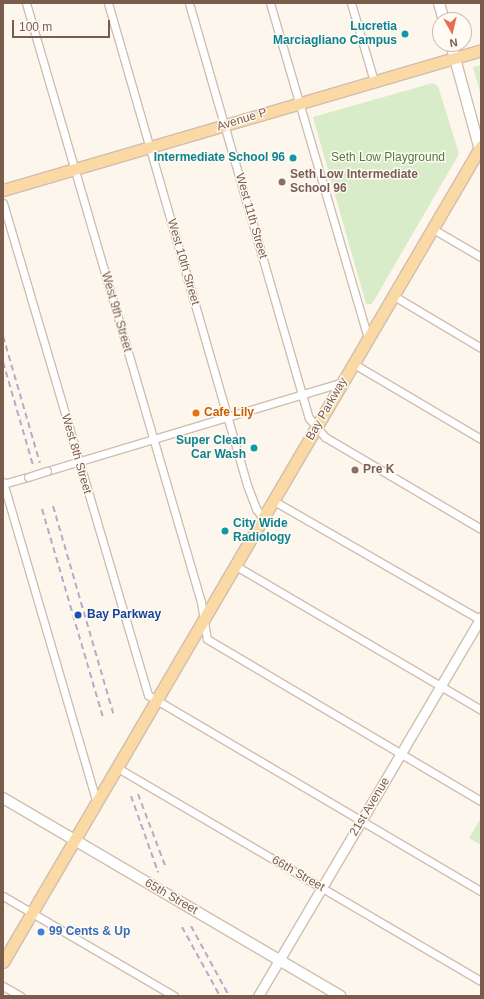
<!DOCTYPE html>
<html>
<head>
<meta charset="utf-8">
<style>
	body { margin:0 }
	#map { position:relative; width:484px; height:999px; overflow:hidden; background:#fdf6ec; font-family:Arial,sans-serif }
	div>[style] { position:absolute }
	.green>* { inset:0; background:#d8ecc9 }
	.roads { filter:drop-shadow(1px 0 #d1beb0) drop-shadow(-1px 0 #d1beb0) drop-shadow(0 1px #d1beb0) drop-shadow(0 -1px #d1beb0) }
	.minor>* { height:7px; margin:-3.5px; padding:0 3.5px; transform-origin:3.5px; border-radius:3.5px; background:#fff }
	.tertiary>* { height:9px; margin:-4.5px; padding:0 4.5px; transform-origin:4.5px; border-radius:4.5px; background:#fff }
	.secondary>* { height:10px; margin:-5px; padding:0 5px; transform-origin:5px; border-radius:5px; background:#fff }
	.primary>* { height:11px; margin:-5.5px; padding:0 5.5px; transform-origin:5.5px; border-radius:5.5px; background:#fbd9a5 }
	.rail>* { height:2px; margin-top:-1px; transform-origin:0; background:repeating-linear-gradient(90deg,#b9a8c9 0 6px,transparent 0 10px) }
	.bridges { filter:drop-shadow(1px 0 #d1beb0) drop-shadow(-1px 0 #d1beb0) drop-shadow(0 1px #d1beb0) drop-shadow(0 -1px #d1beb0) }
	.minor-bridge>* { height:7px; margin:-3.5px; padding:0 3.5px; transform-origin:3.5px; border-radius:3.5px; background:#fff }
	.dots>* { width:11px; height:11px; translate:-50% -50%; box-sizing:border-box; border:2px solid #fffaf3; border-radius:50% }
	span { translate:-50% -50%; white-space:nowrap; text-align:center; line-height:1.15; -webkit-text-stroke:3px #fffaf3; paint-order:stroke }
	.culture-label { font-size:12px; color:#0d838f; font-weight:700 }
	.right { translate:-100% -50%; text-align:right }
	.left { translate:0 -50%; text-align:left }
	.street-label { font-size:12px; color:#7a5c4d }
	.park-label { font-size:12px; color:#537a41 }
	.education-label { font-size:12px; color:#785e54; font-weight:700 }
	.food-label { font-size:12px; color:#c56008; font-weight:700 }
	.transit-label { font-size:12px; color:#164399; font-weight:700 }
	.shop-label { font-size:12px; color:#366cbe; font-weight:700 }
	.frame { position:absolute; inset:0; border:4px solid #7a5c4d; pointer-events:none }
	.north { position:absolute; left:432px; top:12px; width:40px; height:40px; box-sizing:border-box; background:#fffaf3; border:1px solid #cabbb1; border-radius:50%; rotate:172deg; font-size:11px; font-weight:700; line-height:16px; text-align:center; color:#7a5c4d }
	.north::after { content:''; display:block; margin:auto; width:14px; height:18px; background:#e76f51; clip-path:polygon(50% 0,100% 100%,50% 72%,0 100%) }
	.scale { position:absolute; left:12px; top:20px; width:98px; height:18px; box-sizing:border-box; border:2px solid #7a5c4d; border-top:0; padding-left:5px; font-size:12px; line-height:14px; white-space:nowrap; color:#7a5c4d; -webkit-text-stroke:3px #fffaf3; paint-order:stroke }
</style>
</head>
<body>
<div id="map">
	<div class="green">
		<i style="clip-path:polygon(481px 65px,481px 96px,473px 67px)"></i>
		<i style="clip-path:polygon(433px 83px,438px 86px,459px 154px,372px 304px,366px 304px,313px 117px)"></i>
		<i style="clip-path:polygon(481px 818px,481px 845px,469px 838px)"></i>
	</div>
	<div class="roads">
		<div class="minor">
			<i style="left:26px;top:3px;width:624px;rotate:73.71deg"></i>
			<i style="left:201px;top:602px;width:37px;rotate:81deg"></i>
			<i style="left:207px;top:639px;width:318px;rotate:30.6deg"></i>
			<i style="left:108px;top:3px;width:502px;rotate:73.91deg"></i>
			<i style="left:247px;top:485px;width:26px;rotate:69deg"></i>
			<i style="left:256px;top:509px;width:13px;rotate:51deg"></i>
			<i style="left:189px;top:3px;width:432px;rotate:73.9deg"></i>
			<i style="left:309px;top:418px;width:25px;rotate:50deg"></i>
			<i style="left:325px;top:437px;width:181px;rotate:30.5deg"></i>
			<i style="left:270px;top:3px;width:350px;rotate:73.7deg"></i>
			<i style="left:351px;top:3px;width:81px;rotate:73.6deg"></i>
			<i style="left:3px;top:203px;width:513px;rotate:73.58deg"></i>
			<i style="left:148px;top:695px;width:386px;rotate:30.5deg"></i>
			<i style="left:433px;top:229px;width:56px;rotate:30.3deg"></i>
			<i style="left:394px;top:296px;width:101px;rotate:30.9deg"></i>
			<i style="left:354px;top:364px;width:147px;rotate:30.6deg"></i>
			<i style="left:47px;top:471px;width:309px;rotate:-16.7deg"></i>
			<i style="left:3px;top:482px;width:332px;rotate:73.7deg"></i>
			<i style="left:3px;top:484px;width:26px;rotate:-16deg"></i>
			<i style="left:274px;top:501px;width:239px;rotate:29.9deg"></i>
			<i style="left:236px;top:566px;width:284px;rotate:30.4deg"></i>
			<i style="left:116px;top:767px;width:423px;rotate:30.4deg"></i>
			<i style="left:3px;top:896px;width:198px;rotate:30.3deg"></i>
			<i style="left:3px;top:986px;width:20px;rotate:30deg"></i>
		</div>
		<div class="tertiary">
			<i style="left:258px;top:996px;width:440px;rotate:-59.5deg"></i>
		</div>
		<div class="secondary">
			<i style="left:439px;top:3px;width:18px;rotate:74deg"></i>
			<i style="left:451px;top:44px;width:114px;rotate:74.7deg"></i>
			<i style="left:3px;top:798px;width:391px;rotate:30.4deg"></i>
		</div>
		<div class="primary">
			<i style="left:3px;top:190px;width:498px;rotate:-16.3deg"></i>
			<i style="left:3px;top:962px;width:946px;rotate:-59.64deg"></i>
		</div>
	</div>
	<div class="rail">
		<i style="left:3px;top:336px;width:132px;rotate:73.8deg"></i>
		<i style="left:3px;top:362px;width:107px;rotate:73.8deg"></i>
		<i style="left:53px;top:506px;width:216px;rotate:73.8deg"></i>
		<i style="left:42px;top:509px;width:217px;rotate:73.7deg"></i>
		<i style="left:138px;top:794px;width:79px;rotate:69.3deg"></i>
		<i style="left:131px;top:796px;width:81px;rotate:70.4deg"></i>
		<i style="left:191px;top:926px;width:80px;rotate:61.5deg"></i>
		<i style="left:182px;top:927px;width:79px;rotate:61.2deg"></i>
	</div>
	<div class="bridges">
		<div class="minor-bridge">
			<i style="left:28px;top:477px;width:20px;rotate:-18deg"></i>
		</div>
	</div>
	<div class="dots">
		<i style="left:405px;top:34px;background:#0f9aa8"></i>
		<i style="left:293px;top:158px;background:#0f9aa8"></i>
		<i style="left:282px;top:182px;background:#8d6e63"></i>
		<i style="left:196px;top:413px;background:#e8710a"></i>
		<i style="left:254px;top:448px;background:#0f9aa8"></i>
		<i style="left:355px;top:470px;background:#8d6e63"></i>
		<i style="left:225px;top:531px;background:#0f9aa8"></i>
		<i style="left:78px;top:615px;background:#1a4fb4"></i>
		<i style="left:41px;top:932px;background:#3f7fe0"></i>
	</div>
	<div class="culture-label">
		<span class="right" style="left:397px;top:34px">Lucretia<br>Marciagliano Campus</span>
		<span class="right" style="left:285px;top:158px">Intermediate School 96</span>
		<span class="right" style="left:246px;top:448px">Super Clean<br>Car Wash</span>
		<span class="left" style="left:233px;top:531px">City Wide<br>Radiology</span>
	</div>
	<div class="street-label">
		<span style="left:242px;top:120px;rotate:-17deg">Avenue P</span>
		<span style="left:251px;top:216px;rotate:74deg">West 11th Street</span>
		<span style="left:183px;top:262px;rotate:74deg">West 10th Street</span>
		<span style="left:116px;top:312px;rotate:74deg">West 9th Street</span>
		<span style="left:327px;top:409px;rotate:-60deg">Bay Parkway</span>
		<span style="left:76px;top:454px;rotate:74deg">West 8th Street</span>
		<span style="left:370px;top:807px;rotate:-59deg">21st Avenue</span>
		<span style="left:298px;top:874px;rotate:30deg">66th Street</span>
		<span style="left:171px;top:897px;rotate:30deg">65th Street</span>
	</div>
	<div class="park-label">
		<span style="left:388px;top:158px">Seth Low Playground</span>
	</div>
	<div class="education-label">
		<span class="left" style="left:290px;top:182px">Seth Low Intermediate<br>School 96</span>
		<span class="left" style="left:363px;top:470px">Pre K</span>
	</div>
	<div class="food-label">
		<span class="left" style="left:204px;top:413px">Cafe Lily</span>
	</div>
	<div class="transit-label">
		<span class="left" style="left:87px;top:615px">Bay Parkway</span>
	</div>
	<div class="shop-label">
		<span class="left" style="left:49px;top:932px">99 Cents &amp; Up</span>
	</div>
	<div class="frame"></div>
	<div class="north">N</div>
	<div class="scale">100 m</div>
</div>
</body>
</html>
